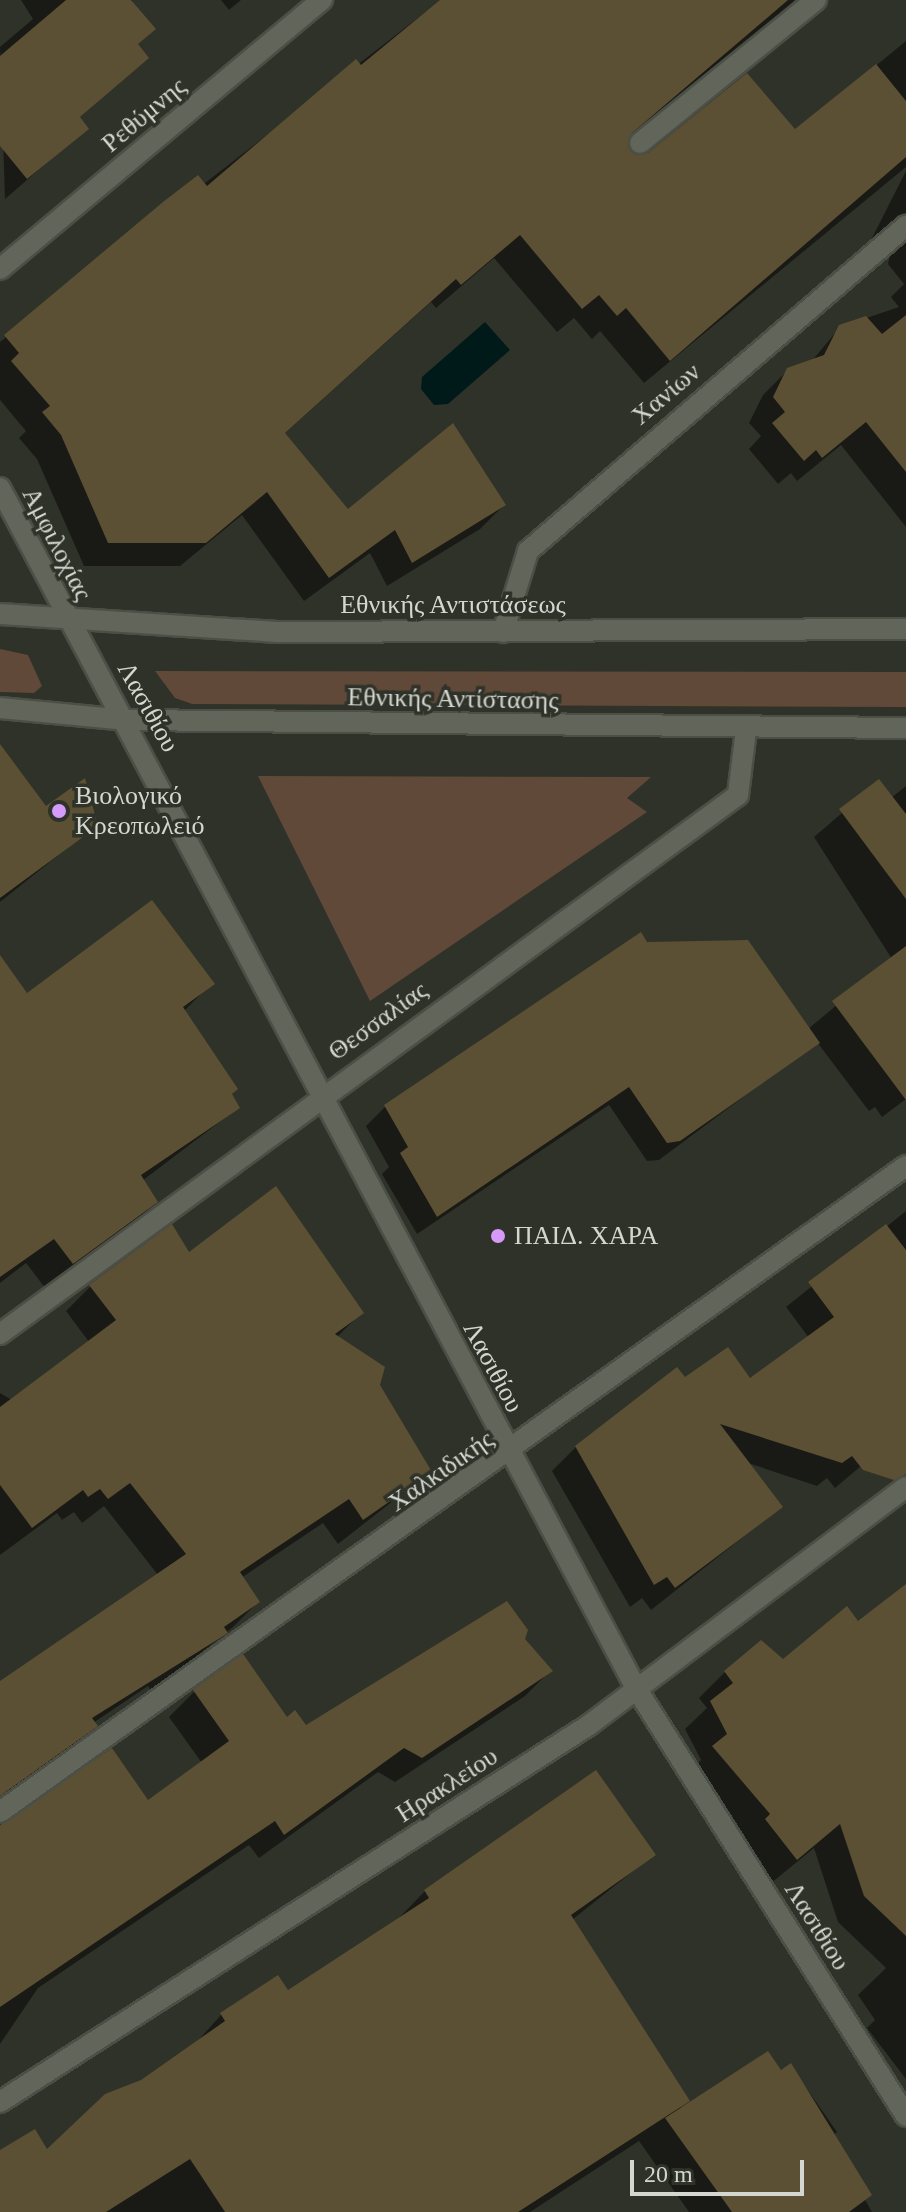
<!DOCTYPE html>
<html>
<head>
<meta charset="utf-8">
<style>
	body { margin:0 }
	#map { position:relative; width:906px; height:2212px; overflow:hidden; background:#2f3228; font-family:Georgia,serif }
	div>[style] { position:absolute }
	.green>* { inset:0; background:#604939 }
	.water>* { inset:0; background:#001a19 }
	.shadow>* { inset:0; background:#0007 }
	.building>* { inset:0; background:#5b5033 }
	.roads { filter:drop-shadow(2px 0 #4c4f46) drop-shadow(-2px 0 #4c4f46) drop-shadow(0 2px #4c4f46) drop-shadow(0 -2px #4c4f46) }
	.minor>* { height:20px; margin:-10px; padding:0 10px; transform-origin:10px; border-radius:10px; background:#61655a }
	.dots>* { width:22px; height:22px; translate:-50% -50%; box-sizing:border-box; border:4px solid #2f3228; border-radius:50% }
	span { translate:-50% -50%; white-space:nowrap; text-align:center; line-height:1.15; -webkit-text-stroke:7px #2f3228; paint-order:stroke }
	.street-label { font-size:26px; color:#d4d7d0 }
	.poi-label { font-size:26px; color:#d4d7d0 }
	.left { translate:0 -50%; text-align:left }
	.scale { position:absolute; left:630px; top:2160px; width:174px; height:36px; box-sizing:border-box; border:4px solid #d4d7d0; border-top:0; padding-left:10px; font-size:24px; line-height:28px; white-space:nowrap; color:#d4d7d0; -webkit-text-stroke:6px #2f3228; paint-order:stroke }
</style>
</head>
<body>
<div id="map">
	<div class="green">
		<i style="clip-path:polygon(0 649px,28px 655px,42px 686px,34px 693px,0 692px)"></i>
		<i style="clip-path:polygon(155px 671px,906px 672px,906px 707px,192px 704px,175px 698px)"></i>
		<i style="clip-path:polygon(258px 776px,651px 777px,627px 798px,647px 812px,370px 1001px)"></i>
	</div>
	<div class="water">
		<i style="clip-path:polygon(485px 322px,510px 350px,448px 404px,434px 405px,421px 389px,422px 377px)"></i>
	</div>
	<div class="shadow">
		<i style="clip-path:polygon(21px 0,132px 0,136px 46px,146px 58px,78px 119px,87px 128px,5px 199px,0 47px,33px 19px)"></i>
		<i style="clip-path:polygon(221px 0,241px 0,229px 10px)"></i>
		<i style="clip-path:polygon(441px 0,795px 0,626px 146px,634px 157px,795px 132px,906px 41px,906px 167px,644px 383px,600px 331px,592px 339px,574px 318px,557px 332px,494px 258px,436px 308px,431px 302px,284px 434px,347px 512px,504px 505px,480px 529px,387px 586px,370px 553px,304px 601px,242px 515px,180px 566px,84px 566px,37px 459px,19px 438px,26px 431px,0 400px,0 342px)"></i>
		<i style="clip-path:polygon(906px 171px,906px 527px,841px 445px,797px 481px,791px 473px,778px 484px,749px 449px,761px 436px,749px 423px,763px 395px,788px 370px,811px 362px,840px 327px,899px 307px,891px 297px,904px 284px,888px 264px,893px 242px,871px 240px)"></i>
		<i style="clip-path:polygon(0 780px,46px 809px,96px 825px,0 902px)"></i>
		<i style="clip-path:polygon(878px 782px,891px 798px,906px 786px,906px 1099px,882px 1117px,875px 1107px,869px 1111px,817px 1042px,659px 1160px,647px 1161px,609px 1105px,417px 1234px,382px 1174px,389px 1167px,366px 1126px,386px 1106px,646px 944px,808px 1029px,892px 959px,814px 837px)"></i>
		<i style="clip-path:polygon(0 958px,26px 995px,212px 983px,183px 1012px,238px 1108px,142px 1181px,156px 1202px,129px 1228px,46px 1289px,26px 1263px,0 1283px)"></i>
		<i style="clip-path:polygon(906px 1211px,906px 1428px,835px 1488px,827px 1478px,817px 1486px,748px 1463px,781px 1507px,651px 1610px,642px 1598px,630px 1607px,552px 1471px,576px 1447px,685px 1380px,750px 1381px,809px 1338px,786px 1307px)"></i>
		<i style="clip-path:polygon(189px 1255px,361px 1313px,337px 1337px,378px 1385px,430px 1472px,338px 1544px,323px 1523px,241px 1578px,258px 1602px,233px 1627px,152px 1692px,148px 1686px,93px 1723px,70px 1751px,0 1801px,0 1684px,158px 1575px,104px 1506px,82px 1523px,74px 1512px,62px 1520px,57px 1513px,0 1555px,0 1393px,12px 1400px,89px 1342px,66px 1311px,90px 1287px)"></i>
		<i style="clip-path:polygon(906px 1586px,906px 2079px,867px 2028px,875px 2020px,858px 1995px,886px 1968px,838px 1922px,814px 1848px,770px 1884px,740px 1846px,745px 1841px,688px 1774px,701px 1760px,685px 1729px,707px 1708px,699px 1698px,725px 1672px,783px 1662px,858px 1624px)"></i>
		<i style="clip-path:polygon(523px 1640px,550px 1671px,525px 1696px,395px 1782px,378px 1772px,259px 1858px,249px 1845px,38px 1988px,0 2044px,0 1823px,147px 1803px,202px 1763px,169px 1717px,194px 1692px,305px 1727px)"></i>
		<i style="clip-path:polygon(653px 1855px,572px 1920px,687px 2101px,680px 2108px,791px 2066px,837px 2132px,830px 2138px,872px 2212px,689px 2212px,639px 2141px,530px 2212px,0 2212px,0 2152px,46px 2152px,195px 2044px,221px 2015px,278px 1978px,287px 1993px,398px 1919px,425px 1891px)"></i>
	</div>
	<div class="building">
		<i style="clip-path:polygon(66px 0,131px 0,156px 29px,138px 44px,149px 58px,80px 117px,89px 129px,27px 179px,0 146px,0 56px)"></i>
		<i style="clip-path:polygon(440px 0,788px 0,632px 133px,630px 151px,648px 153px,747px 73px,795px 129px,876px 64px,906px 101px,906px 157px,670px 361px,626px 308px,617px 316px,599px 295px,582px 309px,520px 235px,461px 285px,456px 279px,285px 433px,348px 509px,453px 423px,506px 505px,412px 563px,395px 530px,329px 578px,267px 492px,206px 543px,108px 543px,61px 435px,42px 412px,50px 406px,11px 361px,19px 353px,4px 335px,163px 202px,198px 175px,207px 186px,356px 59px,361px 65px)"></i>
		<i style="clip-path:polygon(906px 315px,906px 472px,866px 422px,822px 458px,816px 450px,804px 461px,772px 423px,785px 412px,773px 397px,787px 368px,824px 355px,839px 325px,866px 316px,882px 334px)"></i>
		<i style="clip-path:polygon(0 744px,46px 806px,85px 778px,98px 826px,0 898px)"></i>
		<i style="clip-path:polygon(879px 779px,906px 814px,906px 899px,839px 809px)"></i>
		<i style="clip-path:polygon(152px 900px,215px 984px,183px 1007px,238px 1089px,232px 1094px,240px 1108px,141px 1175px,158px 1202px,73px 1264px,54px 1239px,0 1277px,0 955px,27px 993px)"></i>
		<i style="clip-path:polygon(641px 932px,647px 942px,748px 940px,820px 1043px,680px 1141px,667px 1143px,629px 1087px,437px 1217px,400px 1153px,408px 1147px,384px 1105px)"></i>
		<i style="clip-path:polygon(906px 946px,906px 1100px,832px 1001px)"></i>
		<i style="clip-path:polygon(276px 1186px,364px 1313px,335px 1334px,385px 1367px,380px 1385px,432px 1472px,363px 1520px,349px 1499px,240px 1572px,260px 1602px,224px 1627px,228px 1633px,92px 1718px,98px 1726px,0 1796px,0 1681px,186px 1554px,130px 1483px,108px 1499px,100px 1489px,88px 1497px,83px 1490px,32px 1528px,0 1485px,0 1407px,116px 1320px,89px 1285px,172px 1224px,189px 1252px)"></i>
		<i style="clip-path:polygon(886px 1224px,906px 1250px,906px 1474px,894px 1480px,863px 1470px,852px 1456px,842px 1463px,720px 1424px,783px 1507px,675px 1588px,667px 1577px,654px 1585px,575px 1446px,677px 1367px,685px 1377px,728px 1347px,750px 1378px,834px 1317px,808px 1282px)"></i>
		<i style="clip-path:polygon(906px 1584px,906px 1936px,864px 1896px,840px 1824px,797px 1860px,765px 1819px,770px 1814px,712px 1746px,727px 1734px,710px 1701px,733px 1683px,724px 1671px,761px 1640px,783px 1659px,847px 1606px,858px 1621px)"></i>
		<i style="clip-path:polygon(507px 1601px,528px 1630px,525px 1639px,553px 1671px,422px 1758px,404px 1748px,284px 1835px,275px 1821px,0 2007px,0 1825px,112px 1748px,148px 1800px,229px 1741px,193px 1690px,243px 1654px,287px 1717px,295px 1710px,306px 1725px)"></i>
		<i style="clip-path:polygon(596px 1770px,656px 1855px,571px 1915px,690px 2101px,518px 2212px,225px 2212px,190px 2159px,106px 2212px,0 2212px,0 2150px,35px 2129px,47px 2149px,105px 2094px,141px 2080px,225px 2021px,220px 2013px,278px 1975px,288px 1990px,429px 1898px,424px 1890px)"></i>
		<i style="clip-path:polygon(768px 2051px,781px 2070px,791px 2063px,872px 2195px,849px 2212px,732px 2212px,665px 2118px)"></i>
	</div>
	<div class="roads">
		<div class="minor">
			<i style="left:640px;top:143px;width:227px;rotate:-39.1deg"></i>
			<i style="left:0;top:269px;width:420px;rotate:-39.9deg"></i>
			<i style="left:0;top:488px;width:1358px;rotate:62.08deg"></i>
			<i style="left:636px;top:1688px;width:506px;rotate:57.75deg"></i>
			<i style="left:0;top:614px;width:278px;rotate:3.7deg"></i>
			<i style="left:277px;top:632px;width:629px;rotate:-0.27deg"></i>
			<i style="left:503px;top:632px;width:85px;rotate:-72.8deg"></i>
			<i style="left:528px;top:551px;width:499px;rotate:-40.7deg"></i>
			<i style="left:0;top:708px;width:129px;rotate:5.4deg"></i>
			<i style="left:128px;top:720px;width:778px;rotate:0.59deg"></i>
			<i style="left:0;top:1334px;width:914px;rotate:-36.14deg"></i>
			<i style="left:738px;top:795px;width:65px;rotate:-83deg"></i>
			<i style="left:0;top:1812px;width:1113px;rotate:-35.49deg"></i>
			<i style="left:0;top:2102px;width:699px;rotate:-32.62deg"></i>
			<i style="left:589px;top:1725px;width:396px;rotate:-36.9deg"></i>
		</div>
	</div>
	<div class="dots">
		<i style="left:59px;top:811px;background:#d69bfa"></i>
		<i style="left:498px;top:1236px;background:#d69bfa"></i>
	</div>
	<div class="street-label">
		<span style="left:144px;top:115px;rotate:-40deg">Ρεθύμνης</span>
		<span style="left:666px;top:394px;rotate:-40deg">Χανίων</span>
		<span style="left:57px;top:544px;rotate:63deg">Αμφιλοχίας</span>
		<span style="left:453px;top:605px">Εθνικής Αντιστάσεως</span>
		<span style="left:453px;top:699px;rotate:1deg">Εθνικής Αντίστασης</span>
		<span style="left:148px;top:707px;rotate:61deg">Λασιθίου</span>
		<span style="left:378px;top:1021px;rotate:-36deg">Θεσσαλίας</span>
		<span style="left:493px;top:1367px;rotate:62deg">Λασιθίου</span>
		<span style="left:441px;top:1471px;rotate:-35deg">Χαλκιδικής</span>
		<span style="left:447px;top:1785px;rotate:-33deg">Ηρακλείου</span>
		<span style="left:817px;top:1926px;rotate:58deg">Λασιθίου</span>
	</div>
	<div class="poi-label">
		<span class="left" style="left:75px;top:811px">Βιολογικό<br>Κρεοπωλειό</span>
		<span class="left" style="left:514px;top:1236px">ΠΑΙΔ. ΧΑΡΑ</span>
	</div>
	<div class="scale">20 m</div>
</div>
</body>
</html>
